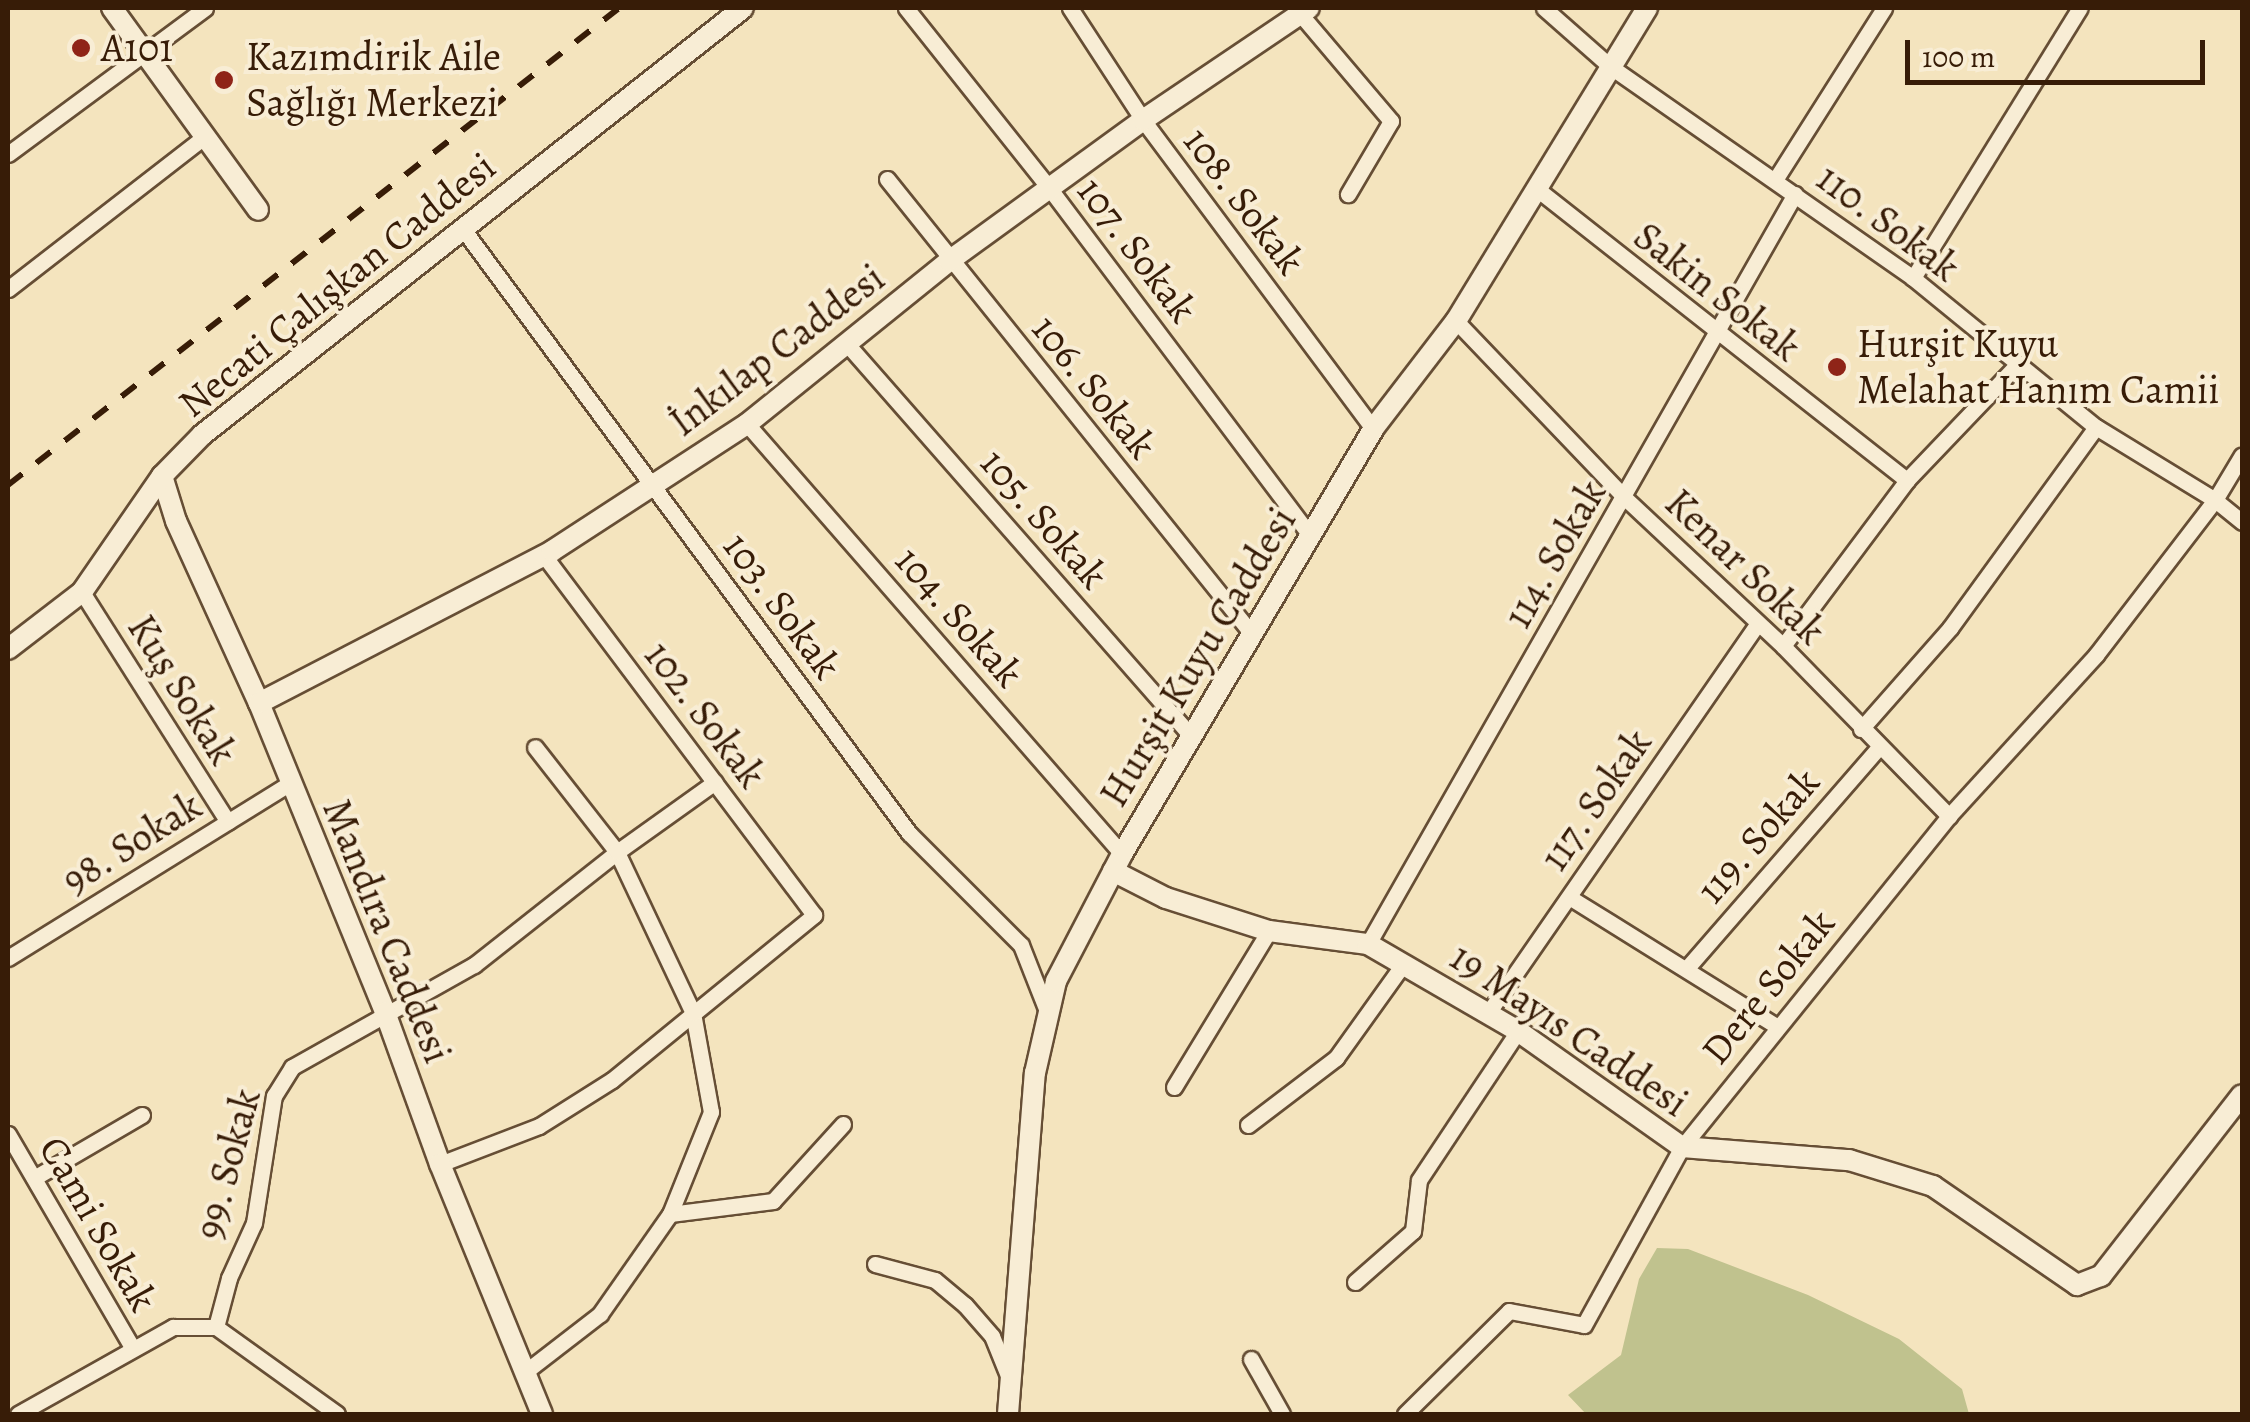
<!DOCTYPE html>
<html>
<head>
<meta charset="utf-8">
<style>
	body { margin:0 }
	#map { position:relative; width:2250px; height:1422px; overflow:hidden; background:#f4e4be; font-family:Alegreya,serif }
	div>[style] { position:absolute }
	.green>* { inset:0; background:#c0c28e }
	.roads { filter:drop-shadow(2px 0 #664e35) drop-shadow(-2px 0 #664e35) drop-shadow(0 2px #664e35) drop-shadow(0 -2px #664e35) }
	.minor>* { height:15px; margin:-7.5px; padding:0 7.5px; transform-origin:7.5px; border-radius:7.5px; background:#f8edd5 }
	.tertiary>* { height:20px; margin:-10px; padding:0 10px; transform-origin:10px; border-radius:10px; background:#f8edd5 }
	.rail>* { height:6px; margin-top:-3px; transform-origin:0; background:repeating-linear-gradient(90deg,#371c07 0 18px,transparent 0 36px) }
	.dots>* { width:28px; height:28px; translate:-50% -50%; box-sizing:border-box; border:5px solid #f8edd5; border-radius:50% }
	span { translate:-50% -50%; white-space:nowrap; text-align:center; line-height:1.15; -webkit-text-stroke:8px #f8edd5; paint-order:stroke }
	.poi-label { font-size:40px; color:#371c07 }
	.left { translate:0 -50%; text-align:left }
	.street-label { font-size:40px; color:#371c07 }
	.frame { position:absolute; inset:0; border:10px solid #371c07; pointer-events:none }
	.scale { position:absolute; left:1905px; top:40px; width:300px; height:45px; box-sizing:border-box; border:5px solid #371c07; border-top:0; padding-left:12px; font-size:30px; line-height:35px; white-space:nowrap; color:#371c07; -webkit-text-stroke:8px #f8edd5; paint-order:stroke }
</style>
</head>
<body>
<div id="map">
	<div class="green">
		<i style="clip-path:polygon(1657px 1248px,1688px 1249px,1808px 1295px,1899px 1339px,1962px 1389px,1969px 1414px,1586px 1414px,1568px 1395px,1621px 1355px,1639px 1279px)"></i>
	</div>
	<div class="roads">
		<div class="minor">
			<i style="left:906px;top:8px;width:231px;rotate:51.5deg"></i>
			<i style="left:1050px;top:189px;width:433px;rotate:53.1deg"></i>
			<i style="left:1070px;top:8px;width:134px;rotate:56.9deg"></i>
			<i style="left:1143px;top:120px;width:385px;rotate:53.3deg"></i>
			<i style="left:1544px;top:8px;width:89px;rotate:41.4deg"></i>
			<i style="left:1611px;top:67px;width:368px;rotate:34.9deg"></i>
			<i style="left:1913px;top:278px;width:236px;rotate:39.2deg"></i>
			<i style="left:2096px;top:427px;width:140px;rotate:31.5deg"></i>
			<i style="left:2215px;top:500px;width:35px;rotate:39deg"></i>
			<i style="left:1296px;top:9px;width:147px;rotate:49.7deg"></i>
			<i style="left:1391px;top:121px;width:85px;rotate:120.5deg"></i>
			<i style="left:8px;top:154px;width:245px;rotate:-36.5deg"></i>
			<i style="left:887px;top:179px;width:583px;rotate:51.26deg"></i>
			<i style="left:1775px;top:180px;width:204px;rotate:-57.6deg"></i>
			<i style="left:1537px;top:189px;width:471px;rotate:38.2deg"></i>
			<i style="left:463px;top:229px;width:751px;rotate:53.56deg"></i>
			<i style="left:909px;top:833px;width:158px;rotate:45deg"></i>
			<i style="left:1021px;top:945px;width:76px;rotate:68.5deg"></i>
			<i style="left:1913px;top:278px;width:317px;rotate:-58.3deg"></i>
			<i style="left:8px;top:289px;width:247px;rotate:-37.8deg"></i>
			<i style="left:1456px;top:321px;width:245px;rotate:46.3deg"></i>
			<i style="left:1625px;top:498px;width:216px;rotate:43.1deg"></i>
			<i style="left:1783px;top:646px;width:238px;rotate:45.7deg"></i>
			<i style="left:847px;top:344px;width:523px;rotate:48.72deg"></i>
			<i style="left:747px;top:424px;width:571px;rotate:48.91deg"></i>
			<i style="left:82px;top:592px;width:272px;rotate:57.6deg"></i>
			<i style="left:1783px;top:646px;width:207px;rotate:-53.2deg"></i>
			<i style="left:1907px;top:480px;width:158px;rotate:-46.3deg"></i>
			<i style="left:1861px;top:729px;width:135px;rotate:-48.6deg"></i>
			<i style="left:1950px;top:628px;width:248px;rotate:-54deg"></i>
			<i style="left:1569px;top:897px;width:246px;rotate:31.9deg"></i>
			<i style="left:1368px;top:944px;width:863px;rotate:-60.35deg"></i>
			<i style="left:8px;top:958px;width:331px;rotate:-31.8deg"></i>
			<i style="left:1687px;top:968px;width:293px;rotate:-49deg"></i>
			<i style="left:1488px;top:1013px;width:474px;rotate:-55.3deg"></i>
			<i style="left:1174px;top:1087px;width:183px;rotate:-58.7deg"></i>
			<i style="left:1248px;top:1125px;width:111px;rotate:-37.3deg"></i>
			<i style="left:1336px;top:1058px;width:117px;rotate:-54.4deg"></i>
			<i style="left:8px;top:1134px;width:246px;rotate:59.8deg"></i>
			<i style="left:440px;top:1164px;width:106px;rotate:-21deg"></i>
			<i style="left:539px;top:1126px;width:86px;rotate:-32.2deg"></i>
			<i style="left:612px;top:1080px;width:261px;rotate:-39.2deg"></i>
			<i style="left:814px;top:915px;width:450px;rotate:-126.9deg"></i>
			<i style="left:34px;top:1178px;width:125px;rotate:-30.3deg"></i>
			<i style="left:670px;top:1214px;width:104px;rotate:-7.2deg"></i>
			<i style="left:773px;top:1201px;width:104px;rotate:-47.7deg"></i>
			<i style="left:875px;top:1264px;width:62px;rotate:14.9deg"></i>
			<i style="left:935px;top:1280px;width:39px;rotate:40deg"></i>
			<i style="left:965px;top:1305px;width:41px;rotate:48.9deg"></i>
			<i style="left:992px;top:1336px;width:45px;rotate:68deg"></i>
			<i style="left:1355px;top:1282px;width:77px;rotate:-41.3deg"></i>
			<i style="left:1413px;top:1231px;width:51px;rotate:-83.3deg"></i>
			<i style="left:1419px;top:1180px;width:179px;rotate:-56.4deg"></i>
			<i style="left:216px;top:1327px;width:149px;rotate:35.7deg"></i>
			<i style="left:1251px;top:1359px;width:63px;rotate:60.6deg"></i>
			<i style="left:525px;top:1372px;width:95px;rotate:-37.7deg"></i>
			<i style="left:600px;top:1314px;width:122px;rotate:-55deg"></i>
			<i style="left:670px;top:1214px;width:110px;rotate:-68.1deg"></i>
			<i style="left:711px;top:1112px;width:101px;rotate:-100.3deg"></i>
			<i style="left:693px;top:1013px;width:178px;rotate:-115.3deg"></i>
			<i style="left:617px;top:852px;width:133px;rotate:-128deg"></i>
			<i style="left:18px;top:1414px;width:178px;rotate:-29.3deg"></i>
			<i style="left:173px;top:1327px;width:43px"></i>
			<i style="left:216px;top:1327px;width:51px;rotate:-75.1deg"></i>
			<i style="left:229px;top:1278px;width:60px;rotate:-65.6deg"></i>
			<i style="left:254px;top:1223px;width:129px;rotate:-81.1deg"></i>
			<i style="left:274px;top:1096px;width:34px;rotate:-58deg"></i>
			<i style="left:292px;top:1067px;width:209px;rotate:-29.3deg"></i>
			<i style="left:474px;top:965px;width:182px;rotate:-38.3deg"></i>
			<i style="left:617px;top:852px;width:120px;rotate:-35.5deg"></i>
			<i style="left:1405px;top:1414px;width:146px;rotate:-44.7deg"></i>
			<i style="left:1509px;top:1311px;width:76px;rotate:10.6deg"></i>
			<i style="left:1584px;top:1325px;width:203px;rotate:-61.2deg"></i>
			<i style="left:1682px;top:1147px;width:425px;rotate:-51.1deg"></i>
			<i style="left:1949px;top:816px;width:218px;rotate:-47.6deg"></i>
			<i style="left:2096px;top:655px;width:195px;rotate:-52.5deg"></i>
			<i style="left:2215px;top:500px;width:52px;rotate:-59deg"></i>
		</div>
		<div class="tertiary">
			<i style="left:112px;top:8px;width:249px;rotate:54.1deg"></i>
			<i style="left:162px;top:476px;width:47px;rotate:72.7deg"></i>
			<i style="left:176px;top:521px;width:200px;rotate:65.5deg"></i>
			<i style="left:259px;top:703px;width:334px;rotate:67.8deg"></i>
			<i style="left:385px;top:1012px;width:162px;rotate:70.1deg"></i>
			<i style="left:440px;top:1164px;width:270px;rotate:67.8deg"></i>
			<i style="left:8px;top:649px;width:93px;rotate:-37.6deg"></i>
			<i style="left:82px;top:592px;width:141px;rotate:-55.4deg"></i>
			<i style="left:162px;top:476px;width:57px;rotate:-45.7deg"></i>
			<i style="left:202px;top:435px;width:689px;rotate:-38.28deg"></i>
			<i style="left:259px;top:703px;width:330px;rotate:-27.4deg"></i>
			<i style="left:552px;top:551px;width:233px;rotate:-33.1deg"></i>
			<i style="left:747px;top:424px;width:260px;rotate:-38.9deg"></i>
			<i style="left:949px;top:261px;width:240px;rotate:-36deg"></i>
			<i style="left:1143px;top:120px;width:200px;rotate:-34deg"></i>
			<i style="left:1113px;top:871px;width:59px;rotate:27deg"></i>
			<i style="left:1166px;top:898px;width:108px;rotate:17.8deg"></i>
			<i style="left:1269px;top:931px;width:100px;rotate:7.5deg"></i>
			<i style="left:1368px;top:944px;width:173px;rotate:30.1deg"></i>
			<i style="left:1518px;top:1031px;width:201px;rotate:35.3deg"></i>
			<i style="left:1682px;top:1147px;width:168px;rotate:4.5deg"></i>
			<i style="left:1849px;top:1160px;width:88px;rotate:17.2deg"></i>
			<i style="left:1933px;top:1186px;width:175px;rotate:34.5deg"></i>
			<i style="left:2077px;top:1285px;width:26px;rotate:-21deg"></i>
			<i style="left:2101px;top:1276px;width:229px;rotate:-52.1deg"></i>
			<i style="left:1008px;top:1414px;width:342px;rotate:-85.5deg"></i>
			<i style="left:1035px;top:1073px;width:94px;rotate:-77.1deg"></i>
			<i style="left:1056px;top:981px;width:143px;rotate:-62.5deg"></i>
			<i style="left:1122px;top:854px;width:494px;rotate:-59.4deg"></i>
			<i style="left:1373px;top:429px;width:136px;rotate:-52.5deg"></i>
			<i style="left:1456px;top:321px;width:367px;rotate:-58.6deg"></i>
		</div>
	</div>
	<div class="rail">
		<i style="left:8px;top:485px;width:775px;rotate:-37.98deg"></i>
	</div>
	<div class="dots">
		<i style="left:81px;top:48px;background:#8f2418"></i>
		<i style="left:224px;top:80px;background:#8f2418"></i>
		<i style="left:1837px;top:367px;background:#8f2418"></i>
	</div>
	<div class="poi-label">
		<span class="left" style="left:101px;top:48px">A101</span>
		<span class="left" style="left:246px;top:80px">Kazımdirik Aile<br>Sağlığı Merkezi</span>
		<span class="left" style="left:1857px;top:367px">Hurşit Kuyu<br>Melahat Hanım Camii</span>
	</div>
	<div class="street-label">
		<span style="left:1244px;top:201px;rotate:53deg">108. Sokak</span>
		<span style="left:1888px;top:223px;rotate:37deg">110. Sokak</span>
		<span style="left:1137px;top:250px;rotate:53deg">107. Sokak</span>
		<span style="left:337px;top:285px;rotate:-39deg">Necati Çalışkan Caddesi</span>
		<span style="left:1717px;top:292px;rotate:38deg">Sakin Sokak</span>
		<span style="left:777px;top:350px;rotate:-37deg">İnkılap Caddesi</span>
		<span style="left:1094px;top:387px;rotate:51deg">106. Sokak</span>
		<span style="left:1044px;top:519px;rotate:49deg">105. Sokak</span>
		<span style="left:1555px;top:554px;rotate:-60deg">114. Sokak</span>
		<span style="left:1745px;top:567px;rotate:44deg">Kenar Sokak</span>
		<span style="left:782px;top:606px;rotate:54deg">103. Sokak</span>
		<span style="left:959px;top:617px;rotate:49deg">104. Sokak</span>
		<span style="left:1198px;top:657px;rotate:-59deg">Hurşit Kuyu Caddesi</span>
		<span style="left:182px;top:690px;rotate:58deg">Kuş Sokak</span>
		<span style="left:705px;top:715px;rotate:53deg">102. Sokak</span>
		<span style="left:1596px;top:800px;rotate:-55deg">117. Sokak</span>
		<span style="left:1758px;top:836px;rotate:-49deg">119. Sokak</span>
		<span style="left:132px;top:843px;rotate:-32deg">98. Sokak</span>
		<span style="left:387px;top:931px;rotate:68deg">Mandıra Caddesi</span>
		<span style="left:1768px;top:987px;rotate:-51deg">Dere Sokak</span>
		<span style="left:1569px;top:1030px;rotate:34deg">19 Mayıs Caddesi</span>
		<span style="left:228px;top:1164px;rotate:-75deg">99. Sokak</span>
		<span style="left:98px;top:1224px;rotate:60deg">Cami Sokak</span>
	</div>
	<div class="frame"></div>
	<div class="scale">100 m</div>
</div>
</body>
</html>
